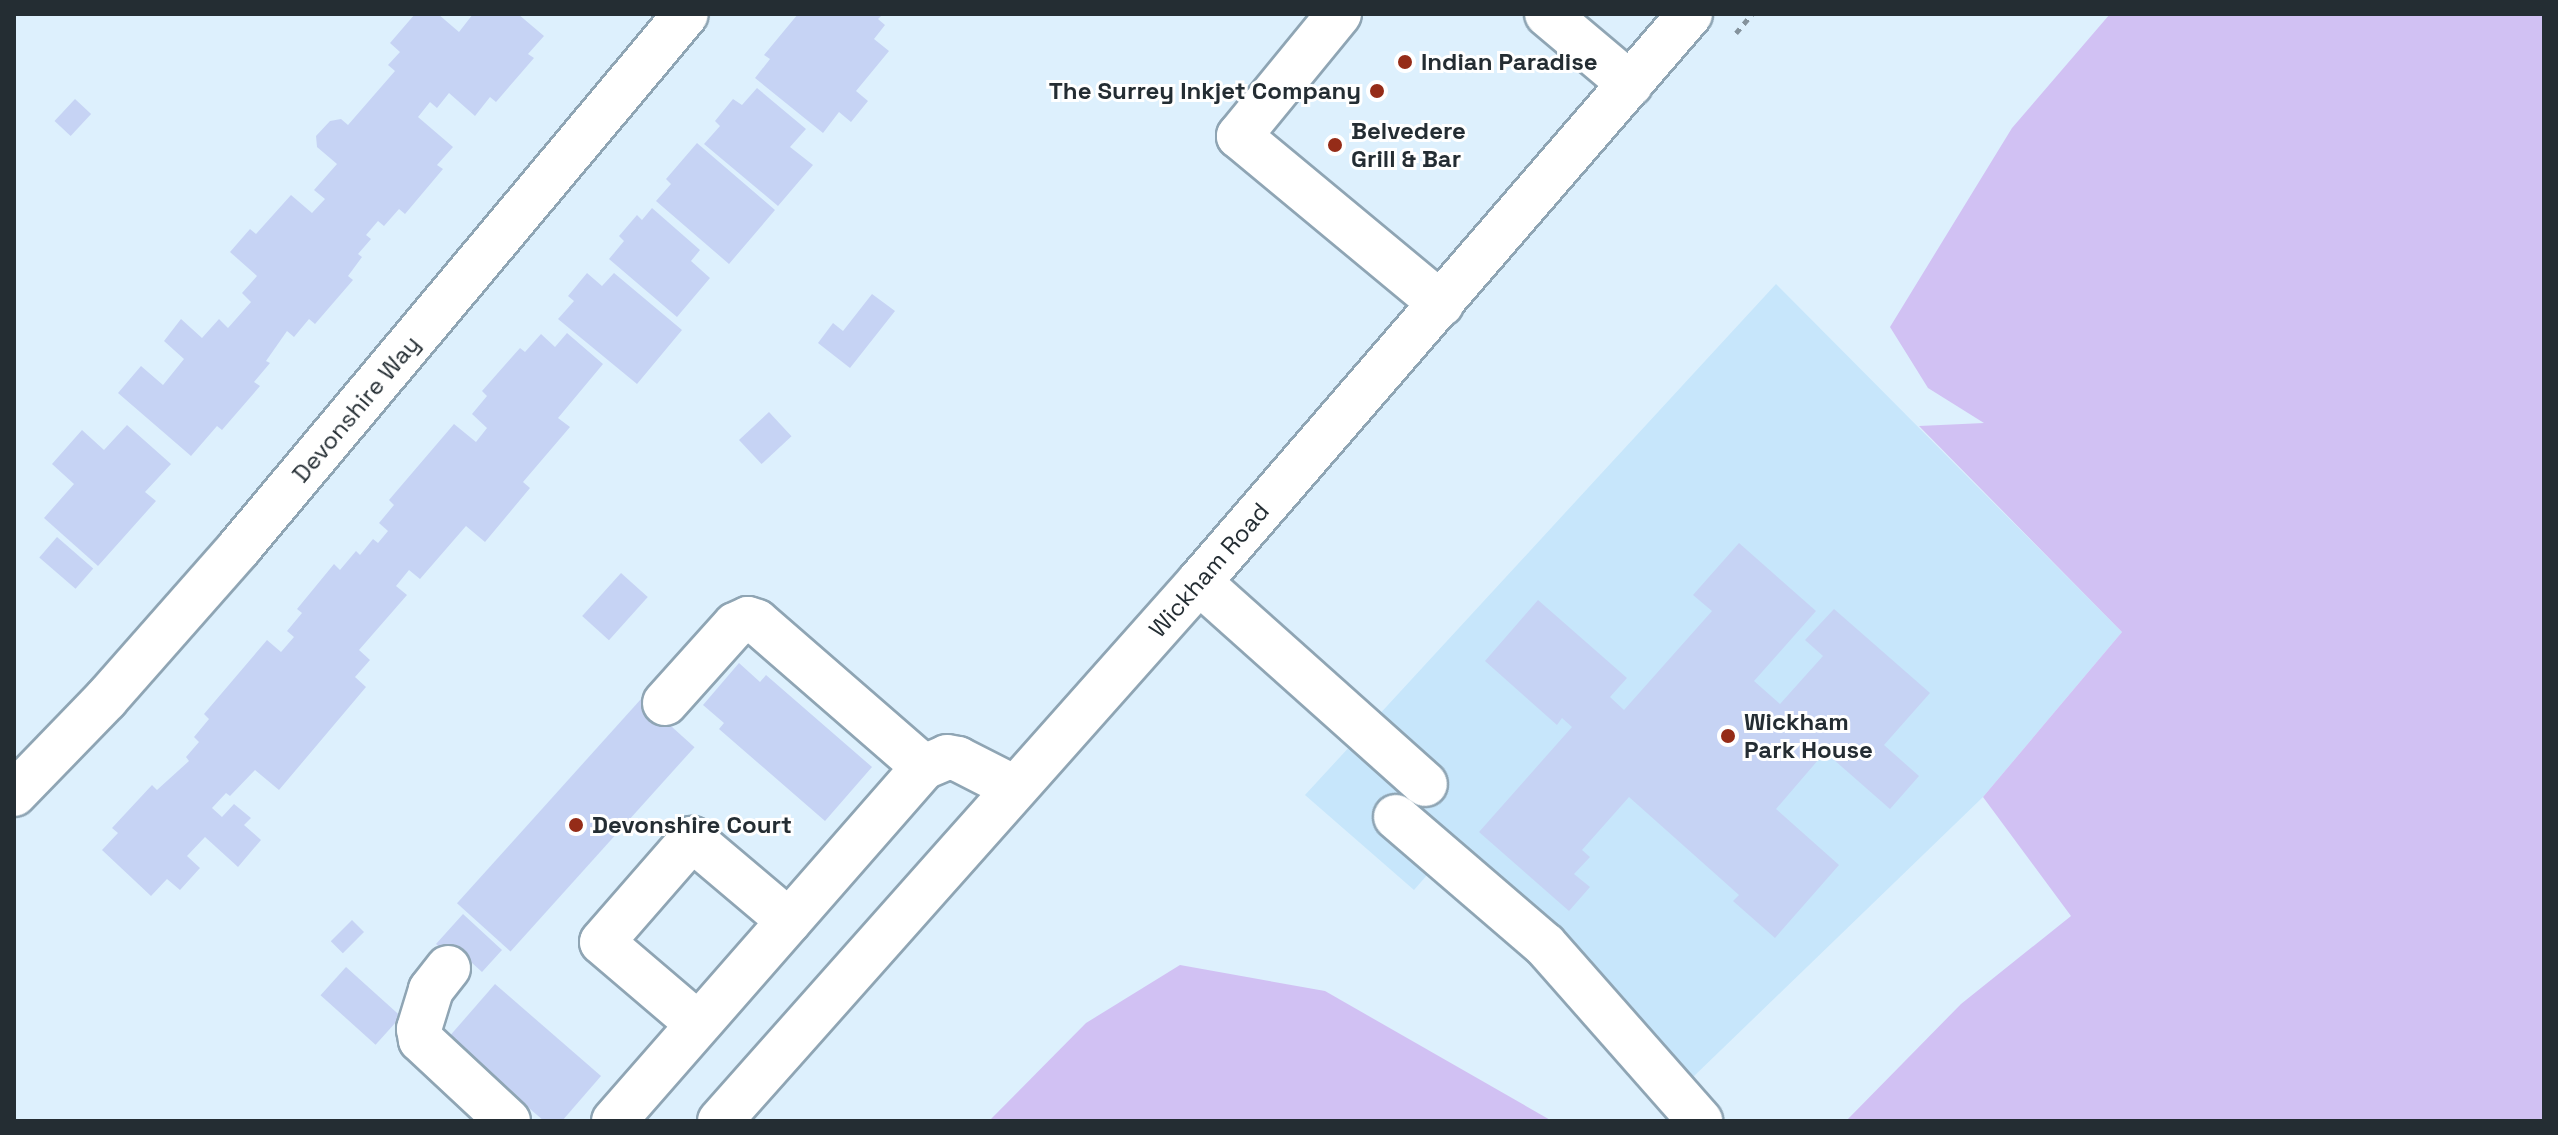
<!DOCTYPE html>
<html>
<head>
<meta charset="utf-8">
<style>
	body { margin:0 }
	#map { position:relative; width:2558px; height:1135px; overflow:hidden; background:#ddf0fd; font-family:"Space Grotesk",sans-serif }
	div>[style] { position:absolute }
	.built>* { inset:0; background:#c7e6fb }
	.green>* { inset:0; background:#d1c1f3 }
	.building>* { inset:0; background:#c6d3f4; transform-origin:0 0 }
	.path>* { height:5px; margin-top:-2.5px; transform-origin:0; background:repeating-linear-gradient(90deg,#84929c 0 6px,transparent 0 12px) }
	.roads { filter:drop-shadow(2px 0 #8fa5b4) drop-shadow(-2px 0 #8fa5b4) drop-shadow(0 2px #8fa5b4) drop-shadow(0 -2px #8fa5b4) }
	.minor>* { height:44px; margin:-22px; padding:0 22px; transform-origin:22px; border-radius:22px; background:#fff }
	.highway>* { height:44px; margin:-22px; padding:0 22px; transform-origin:22px; border-radius:22px; background:#fff }
	.dots>* { width:22px; height:22px; translate:-50% -50%; box-sizing:border-box; border:4px solid #fff; border-radius:50% }
	span { translate:-50% -50%; white-space:nowrap; text-align:center; line-height:1.15; -webkit-text-stroke:6px #fff; paint-order:stroke }
	.poi-label { font-size:24px; color:#242d33; font-weight:700 }
	.left { translate:0 -50%; text-align:left }
	.right { translate:-100% -50%; text-align:right }
	.street-label { font-size:24px; color:#242d33 }
	.frame { position:absolute; inset:0; border:16px solid #242d33; pointer-events:none }
</style>
</head>
<body>
<div id="map">
	<div class="built">
		<i style="clip-path:polygon(1776px 284px,2122px 632px,1983px 797px,1692px 1078px,1557px 930px,1455px 843px,1414px 890px,1305px 795px)"></i>
	</div>
	<div class="green">
		<i style="clip-path:polygon(2110px 14px,2544px 14px,2544px 1121px,1846px 1121px,1961px 1004px,2071px 916px,1983px 797px,2122px 632px,1919px 426px,1984px 423px,1928px 388px,1890px 327px,2012px 128px)"></i>
		<i style="clip-path:polygon(1180px 965px,1325px 991px,1552px 1121px,989px 1121px,1086px 1023px)"></i>
	</div>
	<div class="building">
		<i style="clip-path:polygon(415px 14px,438px 14px,459px 32px,473px 14px,518px 14px,544px 36px,528px 54px,534px 58px,496px 102px,490px 97px,475px 116px,449px 93px,437px 108px,430px 102px,418px 117px,453px 147px,437px 165px,443px 169px,405px 214px,399px 209px,384px 226px,378px 221px,366px 235px,371px 239px,358px 254px,362px 257px,348px 276px,353px 280px,315px 324px,309px 319px,294px 337px,287px 331px,266px 361px,270px 363px,254px 382px,260px 386px,222px 430px,217px 426px,191px 456px,118px 393px,141px 366px,163px 385px,184px 359px,164px 341px,181px 319px,202px 338px,219px 319px,228px 328px,251px 302px,242px 293px,257px 276px,230px 252px,250px 229px,256px 234px,291px 195px,312px 213px,325px 199px,314px 190px,337px 164px,317px 147px,316px 136px,330px 121px,341px 119px,348px 125px,395px 71px,388px 65px,400px 52px,390px 43px)"></i>
		<i style="clip-path:polygon(798px 14px,883px 14px,878px 19px,885px 25px,874px 39px,889px 51px,856px 91px,868px 101px,851px 122px,839px 112px,823px 133px,755px 78px,770px 59px,764px 55px)"></i>
		<i style="clip-path:polygon(757px 88px,806px 129px,790px 147px,813px 165px,778px 206px,704px 144px,720px 126px,715px 121px,733px 99px,742px 105px)"></i>
		<i style="left:75px;top:99px;width:22px;height:30px;rotate:43deg"></i>
		<i style="clip-path:polygon(697px 143px,775px 210px,729px 264px,656px 201px,671px 184px,666px 179px)"></i>
		<i style="clip-path:polygon(652px 208px,700px 250px,691px 261px,710px 278px,677px 317px,609px 259px,624px 241px,619px 236px,637px 215px,642px 220px)"></i>
		<i style="clip-path:polygon(587px 273px,602px 286px,614px 273px,682px 330px,637px 384px,558px 319px,574px 301px,568px 296px)"></i>
		<i style="clip-path:polygon(872px 294px,895px 311px,850px 368px,818px 343px,833px 323px,843px 331px)"></i>
		<i style="clip-path:polygon(567px 333px,603px 364px,558px 418px,570px 427px,523px 482px,530px 488px,485px 542px,466px 526px,420px 579px,409px 570px,396px 586px,407px 595px,359px 650px,370px 660px,355px 677px,366px 687px,279px 790px,255px 770px,230px 796px,226px 793px,212px 808px,222px 817px,234px 804px,251px 818px,244px 825px,261px 840px,238px 867px,205px 837px,187px 856px,200px 868px,180px 890px,167px 879px,151px 896px,102px 850px,118px 833px,112px 828px,152px 785px,157px 790px,189px 761px,186px 757px,199px 742px,194px 737px,209px 719px,204px 714px,267px 640px,281px 652px,294px 637px,287px 631px,302px 613px,297px 609px,334px 564px,340px 570px,356px 551px,360px 555px,373px 539px,378px 543px,388px 531px,379px 523px,394px 505px,389px 500px,454px 424px,476px 442px,487px 428px,472px 414px,487px 396px,482px 391px,520px 348px,525px 352px,541px 334px,555px 347px)"></i>
		<i style="left:769px;top:412px;width:33px;height:41px;rotate:47deg"></i>
		<i style="clip-path:polygon(127px 425px,171px 464px,145px 492px,156px 501px,98px 566px,44px 518px,74px 484px,52px 464px,82px 430px,104px 450px)"></i>
		<i style="left:57px;top:537px;width:48px;height:27px;rotate:41deg"></i>
		<i style="clip-path:polygon(1739px 543px,1816px 611px,1754px 681px,1780px 704px,1823px 656px,1805px 640px,1834px 609px,1930px 693px,1884px 745px,1919px 776px,1890px 809px,1825px 752px,1776px 809px,1839px 865px,1775px 938px,1733px 901px,1739px 895px,1629px 797px,1582px 850px,1590px 857px,1574px 874px,1590px 887px,1569px 911px,1479px 832px,1572px 727px,1562px 718px,1557px 725px,1485px 661px,1538px 600px,1627px 678px,1610px 697px,1624px 710px,1712px 611px,1693px 595px)"></i>
		<i style="left:621px;top:573px;width:36px;height:58px;rotate:42deg"></i>
		<i style="clip-path:polygon(739px 663px,760px 682px,766px 675px,872px 767px,825px 821px,719px 729px,724px 723px,703px 705px)"></i>
		<i style="left:641px;top:699px;width:72px;height:275px;rotate:42deg"></i>
		<i style="clip-path:polygon(463px 914px,502px 950px,482px 972px,471px 962px,465px 969px,436px 944px)"></i>
		<i style="left:352px;top:920px;width:17px;height:30px;rotate:45deg"></i>
		<i style="left:346px;top:967px;width:74px;height:38px;rotate:42deg"></i>
		<i style="clip-path:polygon(495px 984px,601px 1076px,562px 1121px,544px 1121px,448px 1038px)"></i>
	</div>
	<div class="path">
		<i style="left:1736px;top:33px;width:25px;rotate:-50deg"></i>
	</div>
	<div class="roads">
		<div class="minor">
			<i style="left:1339px;top:14px;width:158px;rotate:129.3deg"></i>
			<i style="left:1239px;top:136px;width:263px;rotate:39.7deg"></i>
			<i style="left:1547px;top:14px;width:109px;rotate:40.1deg"></i>
			<i style="left:1199px;top:582px;width:303px;rotate:41.8deg"></i>
			<i style="left:665px;top:703px;width:105px;rotate:-48.1deg"></i>
			<i style="left:735px;top:625px;width:14px;rotate:-25deg"></i>
			<i style="left:748px;top:619px;width:9px;rotate:18deg"></i>
			<i style="left:757px;top:622px;width:221px;rotate:41deg"></i>
			<i style="left:14px;top:794px;width:132px;rotate:-45.9deg"></i>
			<i style="left:106px;top:699px;width:201px;rotate:-48.6deg"></i>
			<i style="left:239px;top:548px;width:696px;rotate:-50.07deg"></i>
			<i style="left:1396px;top:817px;width:196px;rotate:40.7deg"></i>
			<i style="left:1545px;top:945px;width:235px;rotate:48.6deg"></i>
			<i style="left:448px;top:968px;width:28px;rotate:128deg"></i>
			<i style="left:431px;top:990px;width:41px;rotate:107.1deg"></i>
			<i style="left:419px;top:1029px;width:11px;rotate:80deg"></i>
			<i style="left:421px;top:1040px;width:119px;rotate:43deg"></i>
			<i style="left:698px;top:1024px;width:126px;rotate:-139.5deg"></i>
			<i style="left:602px;top:942px;width:137px;rotate:-48.9deg"></i>
			<i style="left:692px;top:839px;width:127px;rotate:40.2deg"></i>
			<i style="left:614px;top:1121px;width:471px;rotate:-48.8deg"></i>
			<i style="left:924px;top:767px;width:25px;rotate:-23deg"></i>
			<i style="left:947px;top:757px;width:11px;rotate:10deg"></i>
			<i style="left:958px;top:759px;width:64px;rotate:27deg"></i>
		</div>
		<div class="highway">
			<i style="left:720px;top:1121px;width:721px;rotate:-48.37deg"></i>
			<i style="left:1199px;top:582px;width:751px;rotate:-49.16deg"></i>
		</div>
	</div>
	<div class="dots">
		<i style="left:1405px;top:62px;background:#952c18"></i>
		<i style="left:1377px;top:91px;background:#952c18"></i>
		<i style="left:1335px;top:145px;background:#952c18"></i>
		<i style="left:1728px;top:736px;background:#952c18"></i>
		<i style="left:576px;top:825px;background:#952c18"></i>
	</div>
	<div class="poi-label">
		<span class="left" style="left:1421px;top:62px">Indian Paradise</span>
		<span class="right" style="left:1361px;top:91px">The Surrey Inkjet Company</span>
		<span class="left" style="left:1351px;top:145px">Belvedere<br>Grill &amp; Bar</span>
		<span class="left" style="left:1744px;top:736px">Wickham<br>Park House</span>
		<span class="left" style="left:592px;top:825px">Devonshire Court</span>
	</div>
	<div class="street-label">
		<span style="left:356px;top:409px;rotate:-50deg">Devonshire Way</span>
		<span style="left:1209px;top:570px;rotate:-49deg">Wickham Road</span>
	</div>
	<div class="frame"></div>
</div>
</body>
</html>
